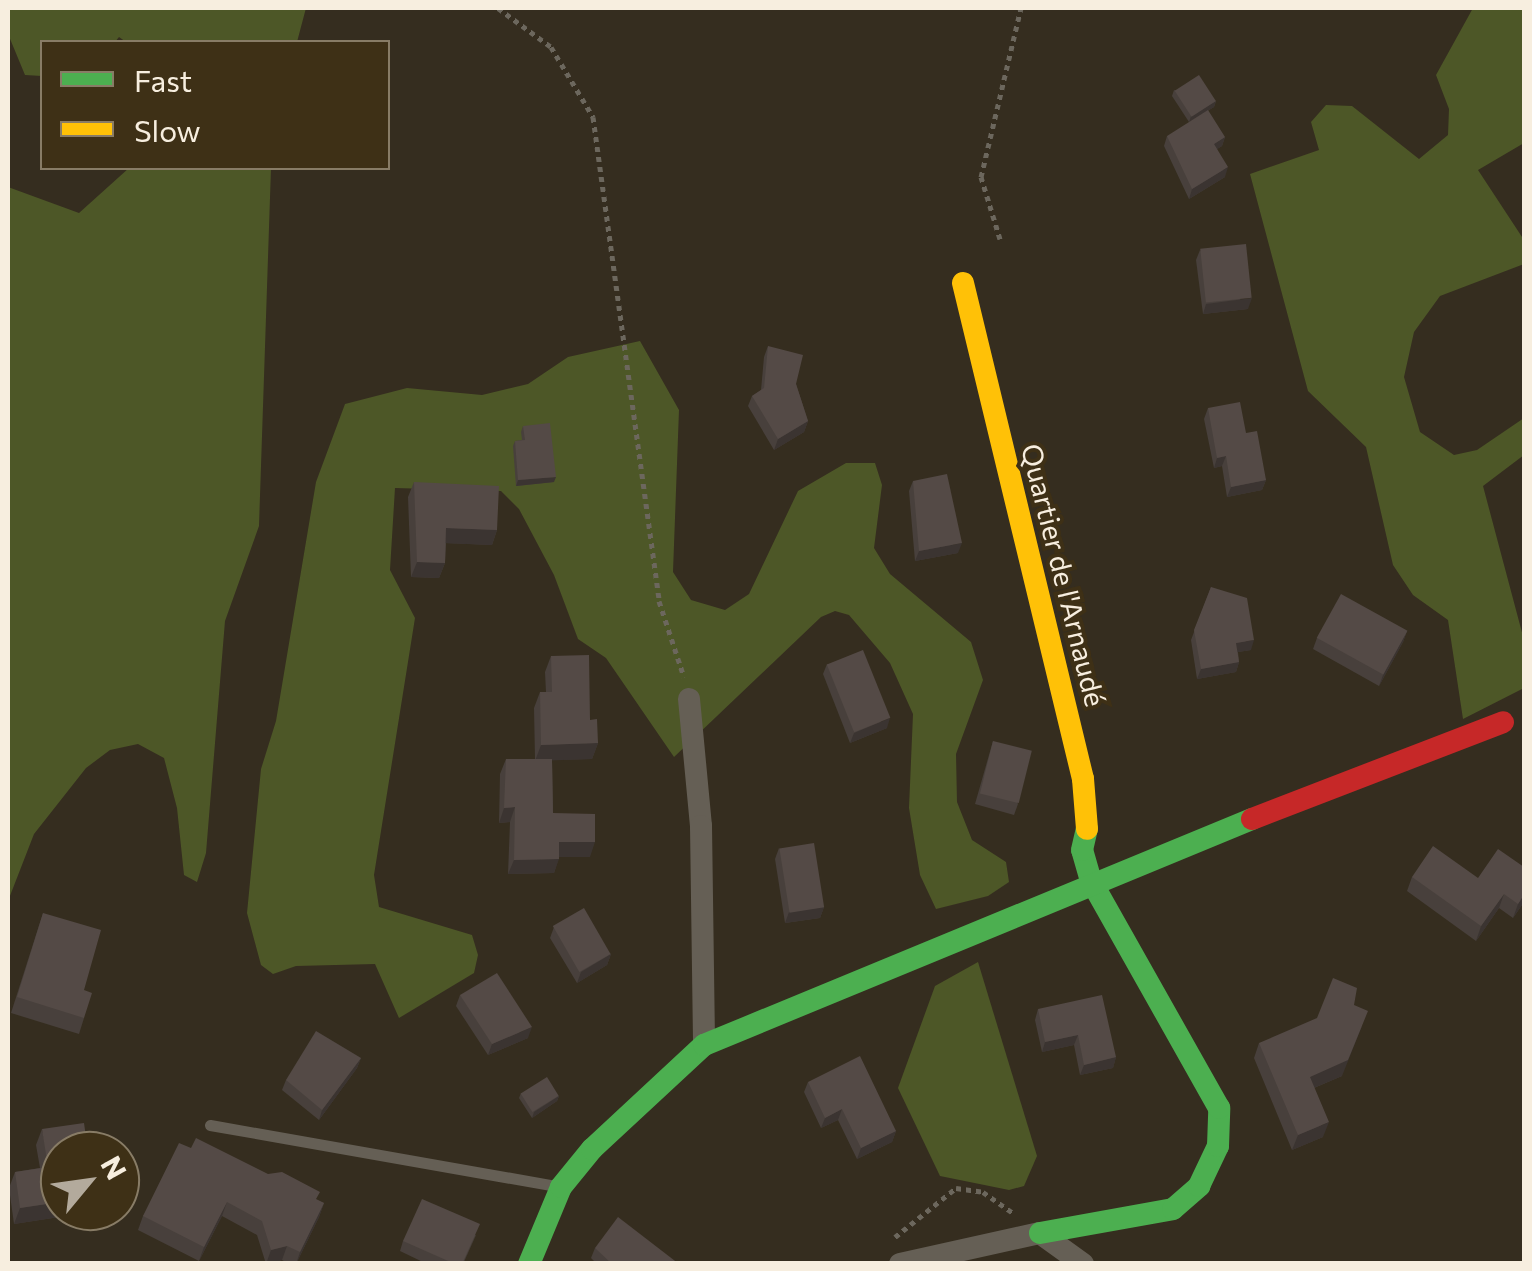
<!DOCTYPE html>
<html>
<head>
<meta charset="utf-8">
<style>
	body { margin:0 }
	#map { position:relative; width:1532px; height:1271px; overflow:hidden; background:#352d1f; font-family:Commissioner,sans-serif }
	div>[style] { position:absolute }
	.green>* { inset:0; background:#4d5727 }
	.path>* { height:5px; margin-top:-2.5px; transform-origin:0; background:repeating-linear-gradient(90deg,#6c675d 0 5px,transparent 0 10px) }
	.lane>* { height:11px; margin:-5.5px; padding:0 5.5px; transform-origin:5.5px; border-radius:5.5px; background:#655f55 }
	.street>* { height:22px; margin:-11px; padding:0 11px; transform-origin:11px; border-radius:11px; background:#655f55 }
	.fast>* { height:22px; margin:-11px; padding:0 11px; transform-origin:11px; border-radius:11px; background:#4caf50 }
	.slow>* { height:22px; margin:-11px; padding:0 11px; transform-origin:11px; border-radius:11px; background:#ffc107 }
	.jam>* { height:22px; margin:-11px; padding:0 11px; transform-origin:11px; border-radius:11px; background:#c62828 }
	.wall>* { inset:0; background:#48403c }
	.shaded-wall>* { inset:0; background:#3b3431 }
	.building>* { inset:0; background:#544a46; transform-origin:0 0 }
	span { translate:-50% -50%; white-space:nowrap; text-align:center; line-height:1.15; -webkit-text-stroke:8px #3e3016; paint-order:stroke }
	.street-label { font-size:28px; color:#f7eedf }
	.frame { position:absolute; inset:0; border:10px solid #f7eedf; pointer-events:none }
	.legend { position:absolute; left:40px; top:40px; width:350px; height:130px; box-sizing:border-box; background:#3e3016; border:2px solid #887c66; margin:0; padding:12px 18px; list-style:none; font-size:30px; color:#f7eedf }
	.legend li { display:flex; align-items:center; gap:20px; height:50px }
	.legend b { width:50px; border:2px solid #887c66 }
	.north { position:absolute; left:40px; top:1131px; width:100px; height:100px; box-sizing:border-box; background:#3e3016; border:2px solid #887c66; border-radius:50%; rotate:61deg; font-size:28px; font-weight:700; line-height:40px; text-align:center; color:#f7eedf }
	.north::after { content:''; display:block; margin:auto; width:35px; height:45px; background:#b3aa9c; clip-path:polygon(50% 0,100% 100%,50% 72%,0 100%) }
</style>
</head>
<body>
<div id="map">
	<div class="green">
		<i style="clip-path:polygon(8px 8px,306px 8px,297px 42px,126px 42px,119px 37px,115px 42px,42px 42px,42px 76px,25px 75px,8px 34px)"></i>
		<i style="clip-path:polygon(1473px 8px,1524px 8px,1524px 143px,1478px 170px,1524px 240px,1524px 264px,1440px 296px,1414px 332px,1404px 377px,1420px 432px,1454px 455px,1477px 450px,1524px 418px,1524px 455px,1483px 486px,1524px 640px,1524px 688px,1463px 719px,1448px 620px,1413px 595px,1393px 565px,1366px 447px,1308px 391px,1250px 174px,1319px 150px,1311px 122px,1326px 105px,1352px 106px,1419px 159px,1448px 135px,1449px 109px,1436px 75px)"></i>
		<i style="clip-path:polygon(129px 168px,271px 168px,259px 526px,225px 621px,206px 853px,197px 882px,184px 875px,177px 808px,164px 758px,138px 744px,110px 750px,86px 768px,34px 834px,8px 901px,8px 187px,79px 213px)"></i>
		<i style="clip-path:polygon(640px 341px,679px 410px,673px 572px,691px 600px,725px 610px,749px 594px,798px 491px,846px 463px,875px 463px,882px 485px,874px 548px,890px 574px,971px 642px,983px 680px,956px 754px,957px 802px,972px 840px,1006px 862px,1009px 882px,988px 896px,936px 909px,920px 875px,909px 808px,913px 714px,890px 663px,849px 615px,835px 611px,821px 617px,674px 757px,606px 658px,578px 639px,554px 575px,519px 509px,501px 491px,395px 488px,390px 570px,415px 618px,374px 875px,379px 907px,472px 935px,478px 955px,474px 973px,399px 1018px,375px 964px,296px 966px,273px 974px,261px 965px,247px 913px,261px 769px,276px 721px,316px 482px,345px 404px,407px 388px,482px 395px,528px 384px,568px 357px)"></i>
		<i style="clip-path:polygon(978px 962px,1037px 1156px,1024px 1186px,1009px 1190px,940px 1176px,898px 1088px,935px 986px)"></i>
	</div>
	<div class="path">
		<i style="left:498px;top:8px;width:66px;rotate:36.3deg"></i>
		<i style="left:551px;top:47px;width:82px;rotate:59deg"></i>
		<i style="left:593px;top:117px;width:488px;rotate:82.2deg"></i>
		<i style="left:659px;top:601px;width:80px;rotate:71.8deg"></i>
		<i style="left:1000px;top:239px;width:65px;rotate:-107deg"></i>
		<i style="left:981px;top:177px;width:174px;rotate:-76.7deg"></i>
		<i style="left:895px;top:1237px;width:78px;rotate:-38.8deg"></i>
		<i style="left:956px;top:1188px;width:27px;rotate:8deg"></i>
		<i style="left:983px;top:1192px;width:38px;rotate:35deg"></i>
	</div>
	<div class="lane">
		<i style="left:210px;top:1125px;width:355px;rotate:10deg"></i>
	</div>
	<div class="street">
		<i style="left:689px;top:699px;width:128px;rotate:84.6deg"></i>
		<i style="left:701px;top:826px;width:219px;rotate:89.2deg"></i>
		<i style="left:900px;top:1264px;width:143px;rotate:-12.5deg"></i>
		<i style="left:1040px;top:1233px;width:53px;rotate:35.8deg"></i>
	</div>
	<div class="fast">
		<i style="left:1040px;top:1233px;width:135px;rotate:-10.2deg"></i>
		<i style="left:1173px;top:1209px;width:35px;rotate:-41deg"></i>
		<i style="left:1199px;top:1186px;width:44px;rotate:-64.6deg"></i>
		<i style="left:1218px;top:1146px;width:38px;rotate:-88deg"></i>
		<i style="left:1219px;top:1108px;width:261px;rotate:-119.4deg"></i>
		<i style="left:1091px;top:881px;width:32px;rotate:-106deg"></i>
		<i style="left:1082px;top:850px;width:22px;rotate:-77deg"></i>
		<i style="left:529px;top:1264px;width:83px;rotate:-67.4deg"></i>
		<i style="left:561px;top:1187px;width:49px;rotate:-50.8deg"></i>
		<i style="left:592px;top:1149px;width:153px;rotate:-42.9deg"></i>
		<i style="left:704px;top:1045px;width:593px;rotate:-22.41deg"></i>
	</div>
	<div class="slow">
		<i style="left:963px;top:283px;width:510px;rotate:76.4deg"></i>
		<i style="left:1083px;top:779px;width:50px;rotate:85.4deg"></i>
	</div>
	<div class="jam">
		<i style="left:1252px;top:819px;width:269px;rotate:-21.1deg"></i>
	</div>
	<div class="wall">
		<i style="clip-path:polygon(1174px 90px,1216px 101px,1214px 107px,1189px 122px,1172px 96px)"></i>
		<i style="clip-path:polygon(1167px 136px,1225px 137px,1222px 146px,1217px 149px,1225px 177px,1189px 199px,1164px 146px)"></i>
		<i style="clip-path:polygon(1200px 250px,1248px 309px,1203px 314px,1196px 260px)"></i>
		<i style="clip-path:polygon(768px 346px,796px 384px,808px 421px,804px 432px,774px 450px,748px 406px,752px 396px,761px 390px,764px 357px)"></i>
		<i style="clip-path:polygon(1208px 408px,1246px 433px,1266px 480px,1262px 490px,1227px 497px,1222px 466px,1214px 468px,1204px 419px)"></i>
		<i style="clip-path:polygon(523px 426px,554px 482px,516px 486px,513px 446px,515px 441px,522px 440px,521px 432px)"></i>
		<i style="clip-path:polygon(913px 481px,958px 553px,915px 561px,909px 491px)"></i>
		<i style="clip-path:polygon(414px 482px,497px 530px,492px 545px,446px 543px,445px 563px,439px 578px,411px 577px,408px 497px)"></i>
		<i style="clip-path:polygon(1211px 587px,1251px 650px,1238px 652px,1239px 662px,1236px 672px,1197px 679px,1191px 640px)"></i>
		<i style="clip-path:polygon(1407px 631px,1403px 642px,1379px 686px,1313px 649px,1317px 638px)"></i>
		<i style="clip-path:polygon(551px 656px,590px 720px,598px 743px,592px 759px,552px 760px,553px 813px,590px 857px,559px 857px,554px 873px,508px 874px,510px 822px,499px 823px,500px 774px,506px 759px,535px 759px,534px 708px,540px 692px,546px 692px,545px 672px)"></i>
		<i style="clip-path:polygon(827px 664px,887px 728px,850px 743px,823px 674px)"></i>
		<i style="clip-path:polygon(993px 741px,1018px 804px,1014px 815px,975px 804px)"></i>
		<i style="clip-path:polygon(779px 848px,824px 907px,820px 918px,785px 923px,775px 859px)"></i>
		<i style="clip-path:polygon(1412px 877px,1478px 878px,1524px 902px,1513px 918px,1499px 908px,1476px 941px,1407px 891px)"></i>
		<i style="clip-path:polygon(43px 913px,84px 990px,84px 1018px,79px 1034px,11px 1013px)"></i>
		<i style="clip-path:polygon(554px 927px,611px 954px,607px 965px,577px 983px,550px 938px)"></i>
		<i style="clip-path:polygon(460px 995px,528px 1038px,488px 1055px,456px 1006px)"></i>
		<i style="clip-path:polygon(1038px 1009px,1116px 1057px,1113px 1068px,1080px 1075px,1074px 1045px,1042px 1052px,1035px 1020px)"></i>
		<i style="clip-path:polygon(1259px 1043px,1342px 1076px,1314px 1088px,1323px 1137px,1292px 1150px,1254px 1058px)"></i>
		<i style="clip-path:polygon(361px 1058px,357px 1068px,319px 1120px,282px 1090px,286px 1080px)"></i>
		<i style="clip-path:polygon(808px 1082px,896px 1131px,892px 1142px,857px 1159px,838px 1120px,821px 1128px,804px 1092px)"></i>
		<i style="clip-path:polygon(521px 1093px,559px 1096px,557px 1101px,532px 1118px,519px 1098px)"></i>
		<i style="clip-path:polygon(42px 1129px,60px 1211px,98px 1211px,14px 1224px,9px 1188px,15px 1172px,40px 1168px,36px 1145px)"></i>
		<i style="clip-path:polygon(191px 1148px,324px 1203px,319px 1217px,296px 1264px,289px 1264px,282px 1260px,266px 1264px,257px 1235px,222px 1216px,199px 1261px,138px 1230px,143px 1216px)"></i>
		<i style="clip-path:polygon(476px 1235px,463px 1264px,427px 1264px,400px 1251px,403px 1241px)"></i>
		<i style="clip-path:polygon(595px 1248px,679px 1264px,597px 1264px,591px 1258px)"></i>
	</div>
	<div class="shaded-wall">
		<i style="clip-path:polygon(1216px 101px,1214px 107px,1189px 122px,1191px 116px)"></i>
		<i style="clip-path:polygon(1225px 137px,1222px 146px,1211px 153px,1214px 144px)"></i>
		<i style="clip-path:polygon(1228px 167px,1225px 177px,1189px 199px,1192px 189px)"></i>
		<i style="clip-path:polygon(1252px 298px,1248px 309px,1203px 314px,1206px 304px)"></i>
		<i style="clip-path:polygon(808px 421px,804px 432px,774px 450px,778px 439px)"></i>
		<i style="clip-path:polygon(1226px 456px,1222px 466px,1214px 468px,1217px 458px)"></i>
		<i style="clip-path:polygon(556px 477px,554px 482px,516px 486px,518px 480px)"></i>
		<i style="clip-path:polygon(1266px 480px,1262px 490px,1227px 497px,1231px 487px)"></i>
		<i style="clip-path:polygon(446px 528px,497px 530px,492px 545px,441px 543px)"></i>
		<i style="clip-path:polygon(962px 543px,958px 553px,915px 561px,919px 551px)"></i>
		<i style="clip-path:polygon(417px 562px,445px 563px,439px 578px,411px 577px)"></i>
		<i style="clip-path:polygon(1407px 631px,1403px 642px,1379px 686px,1383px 675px)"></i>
		<i style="clip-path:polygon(1254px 640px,1251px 650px,1232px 653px,1236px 643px)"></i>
		<i style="clip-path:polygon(1239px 662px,1236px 672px,1197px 679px,1201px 669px)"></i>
		<i style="clip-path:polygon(890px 718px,887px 728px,850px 743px,854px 733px)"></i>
		<i style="clip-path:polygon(598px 743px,592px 759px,535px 761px,541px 745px)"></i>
		<i style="clip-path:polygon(515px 807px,510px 822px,499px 823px,504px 808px)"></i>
		<i style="clip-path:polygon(559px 842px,595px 842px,590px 857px,554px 857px)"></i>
		<i style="clip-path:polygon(559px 859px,554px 873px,508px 874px,514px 860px)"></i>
		<i style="clip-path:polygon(1504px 894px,1499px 908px,1476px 941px,1481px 926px)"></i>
		<i style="clip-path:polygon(1524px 895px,1524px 902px,1513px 918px,1518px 904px)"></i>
		<i style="clip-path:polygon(824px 907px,820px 918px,785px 923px,789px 912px)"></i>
		<i style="clip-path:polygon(611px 954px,607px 965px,577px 983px,581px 972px)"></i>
		<i style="clip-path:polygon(1362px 1026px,1342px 1076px,1304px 1092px,1310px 1077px)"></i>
		<i style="clip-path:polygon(532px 1027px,528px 1038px,488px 1055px,492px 1044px)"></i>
		<i style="clip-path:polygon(1078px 1035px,1074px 1045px,1042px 1052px,1045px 1042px)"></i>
		<i style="clip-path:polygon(1116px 1057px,1113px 1068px,1080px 1075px,1084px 1065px)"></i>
		<i style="clip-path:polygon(361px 1058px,357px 1068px,319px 1120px,322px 1110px)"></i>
		<i style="clip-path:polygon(559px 1096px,557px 1101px,532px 1118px,534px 1112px)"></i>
		<i style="clip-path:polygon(842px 1109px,838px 1120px,821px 1128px,825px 1118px)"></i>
		<i style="clip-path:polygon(1329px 1122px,1323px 1137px,1292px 1150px,1298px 1135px)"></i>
		<i style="clip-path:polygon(896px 1131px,892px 1142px,857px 1159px,861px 1148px)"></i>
		<i style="clip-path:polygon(126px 1192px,120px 1208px,120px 1193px)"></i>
		<i style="clip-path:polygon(60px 1202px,60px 1211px,98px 1211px,14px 1224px,20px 1208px)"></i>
		<i style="clip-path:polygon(227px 1202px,222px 1216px,199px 1261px,204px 1247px)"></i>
		<i style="clip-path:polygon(324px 1203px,319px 1217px,296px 1264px,300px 1252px)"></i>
		<i style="clip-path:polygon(287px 1246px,282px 1260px,266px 1264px,271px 1250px)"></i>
	</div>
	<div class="building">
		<i style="left:1199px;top:75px;width:31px;height:29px;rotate:57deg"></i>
		<i style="clip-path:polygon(1208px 110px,1225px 137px,1214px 144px,1228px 167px,1192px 189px,1167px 136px)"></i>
		<i style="left:1246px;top:244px;width:54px;height:46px;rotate:84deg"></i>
		<i style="clip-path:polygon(768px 346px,803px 355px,796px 384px,808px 421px,778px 439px,752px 396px,764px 388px)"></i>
		<i style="clip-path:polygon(1240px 402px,1246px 433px,1257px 431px,1266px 480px,1231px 487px,1226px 456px,1217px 458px,1208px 408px)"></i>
		<i style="clip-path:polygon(550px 423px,556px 477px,518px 480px,515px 441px,525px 440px,523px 426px)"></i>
		<i style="clip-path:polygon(947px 474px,962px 543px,919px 551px,913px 481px)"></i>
		<i style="clip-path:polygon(414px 482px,499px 486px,497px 530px,446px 528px,445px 563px,417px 562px)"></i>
		<i style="clip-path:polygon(1211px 587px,1247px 598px,1254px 640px,1236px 643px,1239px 662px,1201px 669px,1194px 630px)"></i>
		<i style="left:1341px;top:594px;width:76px;height:50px;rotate:29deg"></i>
		<i style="left:863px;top:650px;width:73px;height:39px;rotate:68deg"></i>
		<i style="clip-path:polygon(589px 655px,590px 720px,597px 719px,598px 743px,541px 745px,540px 692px,552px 692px,551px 656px)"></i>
		<i style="left:993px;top:741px;width:40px;height:54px;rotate:14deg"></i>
		<i style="clip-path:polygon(506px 759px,552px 759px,553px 813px,595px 814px,595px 842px,559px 842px,559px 859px,514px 860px,515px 807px,504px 808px)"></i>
		<i style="left:814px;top:843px;width:65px;height:35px;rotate:81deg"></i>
		<i style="clip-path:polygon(1433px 846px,1478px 878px,1498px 849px,1524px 867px,1524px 895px,1518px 904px,1504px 894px,1481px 926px,1412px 877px)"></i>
		<i style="left:584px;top:908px;width:53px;height:36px;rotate:60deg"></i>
		<i style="clip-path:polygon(43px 913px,101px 930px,84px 990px,92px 993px,84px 1018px,17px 997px)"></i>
		<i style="clip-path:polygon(497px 973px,532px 1027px,492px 1044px,460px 995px)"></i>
		<i style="clip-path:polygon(1333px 978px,1357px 988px,1354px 1005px,1368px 1011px,1348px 1060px,1310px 1077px,1329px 1122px,1298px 1135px,1259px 1043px,1317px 1018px)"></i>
		<i style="clip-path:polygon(1102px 995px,1116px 1057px,1084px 1065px,1078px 1035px,1045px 1042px,1038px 1009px)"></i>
		<i style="clip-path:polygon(316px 1031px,361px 1058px,322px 1110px,286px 1080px)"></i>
		<i style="clip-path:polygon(860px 1056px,896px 1131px,861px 1148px,842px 1109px,825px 1118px,808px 1082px)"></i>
		<i style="left:547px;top:1077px;width:22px;height:31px;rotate:58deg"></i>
		<i style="clip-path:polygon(84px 1123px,88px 1151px,60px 1151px,60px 1202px,20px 1208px,15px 1172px,48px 1167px,42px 1129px)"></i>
		<i style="clip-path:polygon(196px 1138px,268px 1174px,282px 1172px,320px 1192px,316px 1199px,324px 1203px,300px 1252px,287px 1246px,271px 1250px,262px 1221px,227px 1202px,204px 1247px,143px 1216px,179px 1143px,191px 1148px)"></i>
		<i style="clip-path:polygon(120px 1158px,126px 1192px,120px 1193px)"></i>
		<i style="clip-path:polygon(422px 1199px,480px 1224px,462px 1264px,455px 1264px,403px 1241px)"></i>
		<i style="clip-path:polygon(618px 1217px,679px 1264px,612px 1264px,595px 1248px)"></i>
	</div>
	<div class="street-label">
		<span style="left:1064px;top:575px;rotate:76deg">Quartier de l'Arnaudé</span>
	</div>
	<div class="frame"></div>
	<ul class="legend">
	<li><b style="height:12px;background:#4caf50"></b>Fast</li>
	<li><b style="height:12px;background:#ffc107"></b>Slow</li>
	</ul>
	<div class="north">N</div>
</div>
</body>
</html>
